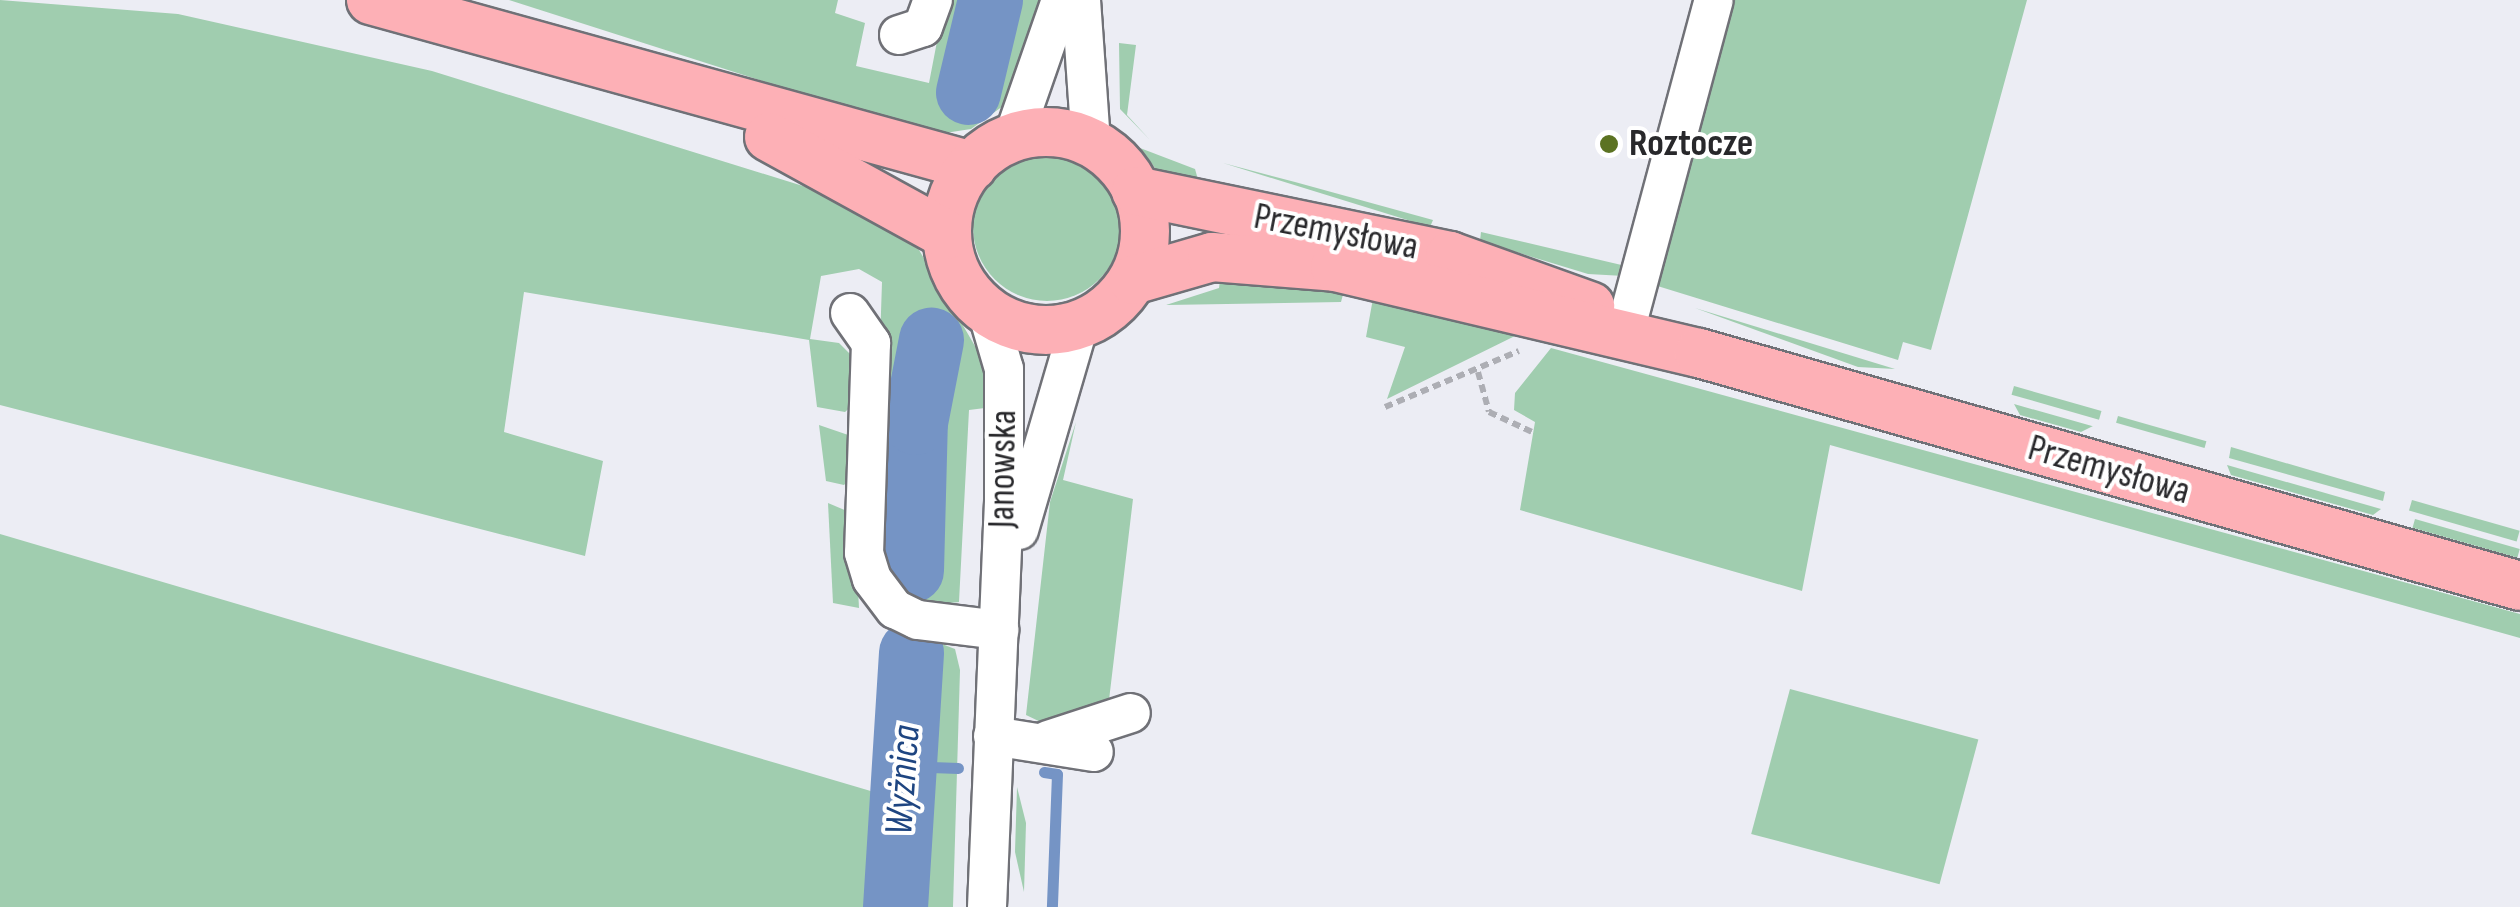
<!DOCTYPE html>
<html>
<head>
<meta charset="utf-8">
<style>
	body { margin:0 }
	#map { position:relative; width:2520px; height:907px; overflow:hidden; background:#ecedf4; font-family:"Sofia Sans Condensed",sans-serif }
	div>[style] { position:absolute }
	.green>* { inset:0; background:#a0cdaf; transform-origin:0 0 }
	.round { border-radius:50% }
	.stream>* { height:11px; margin:-5.5px; padding:0 5.5px; transform-origin:5.5px; border-radius:5.5px; background:#7594c5 }
	.river>* { height:65px; margin:-32.5px; padding:0 32.5px; transform-origin:32.5px; border-radius:32.5px; background:#7594c5 }
	.path>* { height:6px; margin-top:-3px; transform-origin:0; background:repeating-linear-gradient(90deg,#adaeb4 0 8px,transparent 0 13px) }
	.roads { filter:drop-shadow(2px 0 #707177) drop-shadow(-2px 0 #707177) drop-shadow(0 2px #707177) drop-shadow(0 -2px #707177) }
	.minor>* { height:38px; margin:-19px; padding:0 19px; transform-origin:19px; border-radius:19px; background:#fff }
	.major>* { height:48px; margin:-24px; padding:0 24px; transform-origin:24px; border-radius:24px; background:#fdb0b6 }
	.major>.ring { margin:-24px; padding:0; box-sizing:content-box; background:none; border:48px solid #fdb0b6; border-radius:50% }
	.dots>* { width:28px; height:28px; translate:-50% -50%; box-sizing:border-box; border:5px solid #fff; border-radius:50% }
	span { translate:-50% -50%; white-space:nowrap; text-align:center; line-height:1.15; -webkit-text-stroke:8px #fff; paint-order:stroke }
	.poi-label { font-size:38px; color:#28282b; font-weight:700 }
	.left { translate:0 -50%; text-align:left }
	.street-label { font-size:38px; color:#28282b }
	.water-label { font-size:40px; color:#1e4581; font-style:italic }
</style>
</head>
<body>
<div id="map">
	<div class="green">
		<i style="clip-path:polygon(0 0,178px 14px,432px 71px,835px 196px,915px 243px,986px 365px,985px 408px,969px 410px,959px 602px,923px 606px,893px 591px,874px 523px,882px 282px,859px 269px,821px 276px,810px 339px,839px 343px,857px 361px,858px 400px,845px 412px,817px 407px,809px 340px,524px 292px,504px 432px,603px 461px,585px 556px,0 405px)"></i>
		<i style="clip-path:polygon(509px 0,838px 0,835px 13px,865px 23px,856px 66px,929px 83px,945px 0,1041px 0,1010px 101px,971px 129px,932px 135px)"></i>
		<i style="clip-path:polygon(1724px 0,2027px 0,1931px 350px,1903px 342px,1898px 360px,1651px 284px)"></i>
		<i style="clip-path:polygon(1119px 43px,1136px 45px,1127px 115px,1150px 140px,1120px 109px)"></i>
		<i style="clip-path:polygon(1140px 148px,1195px 169px,1201px 190px,1161px 176px)"></i>
		<i class="round" style="left:973px;top:153px;width:148px;height:148px"></i>
		<i style="clip-path:polygon(1223px 163px,1295px 182px,1433px 220px,1430px 227px)"></i>
		<i style="clip-path:polygon(1481px 232px,1630px 267px,1624px 276px,1588px 274px,1480px 241px)"></i>
		<i style="clip-path:polygon(1221px 272px,1345px 287px,1341px 302px,1166px 305px,1219px 288px)"></i>
		<i style="clip-path:polygon(1374px 293px,1519px 334px,1387px 399px,1405px 347px,1366px 337px)"></i>
		<i style="clip-path:polygon(1695px 308px,1895px 369px,1858px 367px)"></i>
		<i style="clip-path:polygon(1551px 348px,2520px 614px,2520px 638px,1830px 445px,1802px 591px,1520px 510px,1535px 422px,1514px 410px,1515px 393px)"></i>
		<i style="left:2014px;top:386px;width:91px;height:9px;rotate:16deg"></i>
		<i style="clip-path:polygon(2014px 404px,2092px 426px,2093px 426px,2081px 432px,2020px 415px)"></i>
		<i style="left:2118px;top:416px;width:92px;height:7px;rotate:16deg"></i>
		<i style="clip-path:polygon(1076px 422px,1063px 480px,1133px 499px,1109px 700px,1047px 725px,1026px 715px,1050px 502px)"></i>
		<i style="clip-path:polygon(819px 425px,857px 438px,856px 473px,844px 485px,826px 481px)"></i>
		<i style="clip-path:polygon(2231px 447px,2385px 492px,2383px 501px,2229px 458px)"></i>
		<i style="clip-path:polygon(2227px 465px,2381px 509px,2373px 515px,2231px 475px)"></i>
		<i style="left:2412px;top:500px;width:112px;height:11px;rotate:16deg"></i>
		<i style="clip-path:polygon(828px 503px,854px 514px,859px 608px,833px 603px)"></i>
		<i style="left:2415px;top:519px;width:109px;height:9px;rotate:16deg"></i>
		<i style="clip-path:polygon(0 534px,891px 797px,884px 907px,0 907px)"></i>
		<i style="clip-path:polygon(921px 636px,955px 649px,960px 670px,953px 907px,906px 907px)"></i>
		<i style="left:1790px;top:689px;width:195px;height:150px;rotate:15deg"></i>
		<i style="clip-path:polygon(1017px 787px,1026px 823px,1024px 892px,1015px 852px)"></i>
	</div>
	<div class="stream">
		<i style="left:904px;top:766px;width:54px;rotate:2.1deg"></i>
		<i style="left:1044px;top:772px;width:13px;rotate:9deg"></i>
		<i style="left:1057px;top:774px;width:133px;rotate:92.2deg"></i>
	</div>
	<div class="river">
		<i style="left:968px;top:92px;width:95px;rotate:-76.6deg"></i>
		<i style="left:911px;top:570px;width:148px;rotate:-88.5deg"></i>
		<i style="left:915px;top:422px;width:84px;rotate:-79deg"></i>
		<i style="left:895px;top:907px;width:255px;rotate:-86.4deg"></i>
	</div>
	<div class="path">
		<i style="left:1478px;top:372px;width:41px;rotate:74.6deg"></i>
		<i style="left:1489px;top:412px;width:47px;rotate:24.9deg"></i>
		<i style="left:1385px;top:407px;width:145px;rotate:-22.7deg"></i>
	</div>
	<div class="roads">
		<div class="minor">
			<i style="left:1081px;top:0;width:143px;rotate:86deg"></i>
			<i style="left:899px;top:35px;width:25px;rotate:-18deg"></i>
			<i style="left:923px;top:27px;width:29px;rotate:-70deg"></i>
			<i style="left:1013px;top:138px;width:146px;rotate:-70.8deg"></i>
			<i style="left:850px;top:313px;width:37px;rotate:55deg"></i>
			<i style="left:871px;top:343px;width:210px;rotate:91.9deg"></i>
			<i style="left:864px;top:553px;width:27px;rotate:73deg"></i>
			<i style="left:872px;top:579px;width:38px;rotate:53deg"></i>
			<i style="left:895px;top:609px;width:25px;rotate:26deg"></i>
			<i style="left:918px;top:620px;width:82px;rotate:7deg"></i>
			<i style="left:1628px;top:320px;width:331px;rotate:-75deg"></i>
			<i style="left:1019px;top:530px;width:214px;rotate:-73.7deg"></i>
			<i style="left:993px;top:736px;width:102px;rotate:9deg"></i>
			<i style="left:1048px;top:740px;width:87px;rotate:-18deg"></i>
			<i style="left:987px;top:907px;width:408px;rotate:-87.6deg"></i>
			<i style="left:1004px;top:499px;width:130px;rotate:-90deg"></i>
			<i style="left:1004px;top:369px;width:60px;rotate:-106.3deg"></i>
		</div>
		<div class="major">
			<i style="left:371px;top:0;width:624px;rotate:15.44deg"></i>
			<i class="ring" style="left:947px;top:132px;width:150px;height:150px"></i>
			<i style="left:769px;top:137px;width:203px;rotate:28.8deg"></i>
			<i style="left:1136px;top:191px;width:321px;rotate:11.7deg"></i>
			<i style="left:1450px;top:256px;width:149px;rotate:19.7deg"></i>
			<i style="left:1133px;top:280px;width:82px;rotate:-16.2deg"></i>
			<i style="left:1212px;top:257px;width:123px;rotate:4.6deg"></i>
			<i style="left:1335px;top:267px;width:374px;rotate:13.3deg"></i>
			<i style="left:1699px;top:353px;width:853px;rotate:15.84deg"></i>
		</div>
	</div>
	<div class="dots">
		<i style="left:1609px;top:144px;background:#5b7222"></i>
	</div>
	<div class="poi-label">
		<span class="left" style="left:1629px;top:144px">Roztocze</span>
	</div>
	<div class="street-label">
		<span style="left:1336px;top:232px;rotate:11deg">Przemysłowa</span>
		<span style="left:1003px;top:469px;rotate:-89deg">Janowska</span>
		<span style="left:2109px;top:470px;rotate:16deg">Przemysłowa</span>
	</div>
	<div class="water-label">
		<span style="left:903px;top:780px;rotate:-86deg">Wyżnica</span>
	</div>
</div>
</body>
</html>
